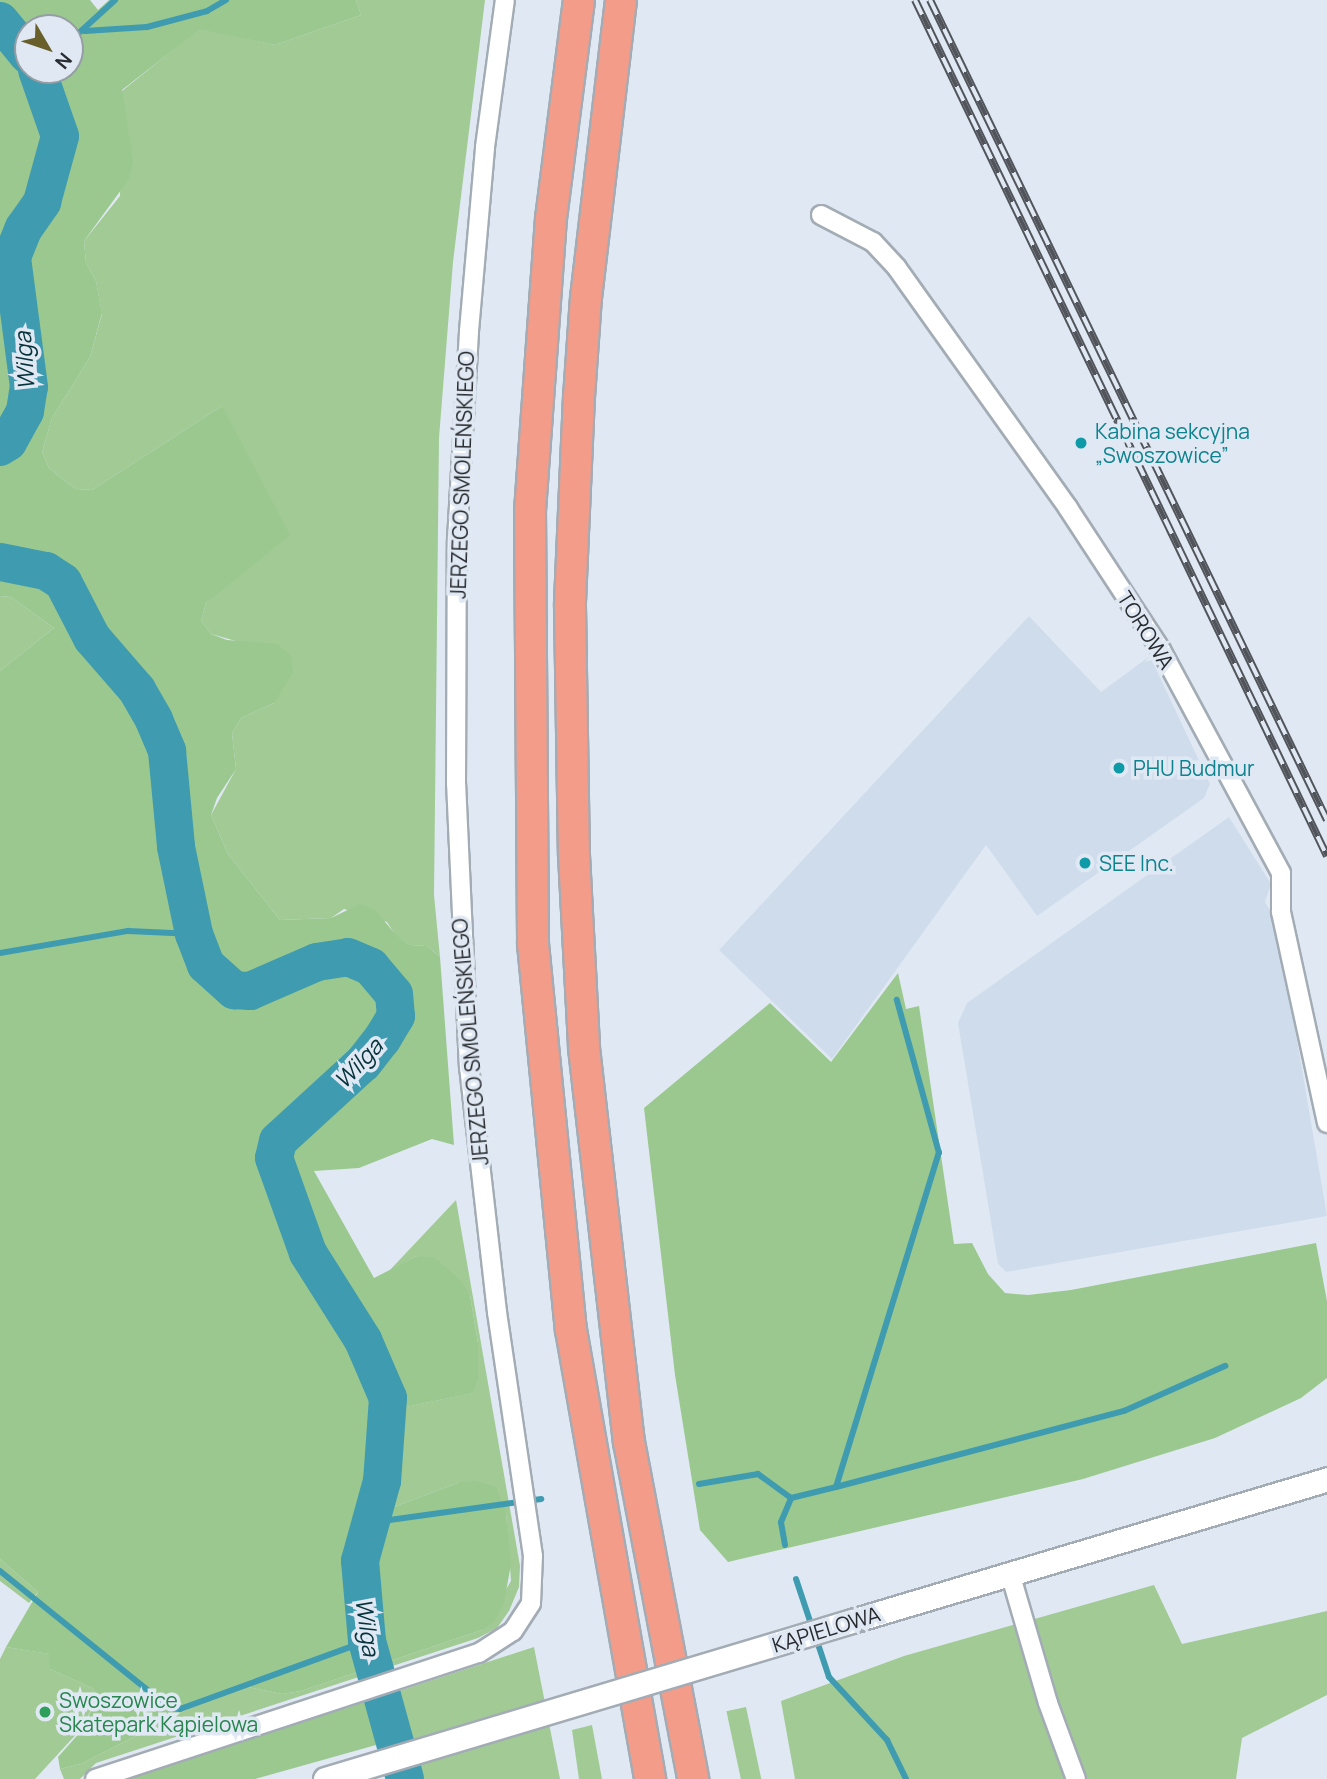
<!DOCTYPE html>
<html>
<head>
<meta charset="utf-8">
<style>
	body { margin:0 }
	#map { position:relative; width:1327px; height:1779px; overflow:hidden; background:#e0e9f3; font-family:Manrope,sans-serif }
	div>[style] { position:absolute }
	.built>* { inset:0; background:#cfdcec }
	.green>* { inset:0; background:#a1ca95; transform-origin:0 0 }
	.forest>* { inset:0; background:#9bc88f }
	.stream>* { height:6px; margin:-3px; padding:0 3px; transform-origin:3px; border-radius:3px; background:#3f9bb0 }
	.river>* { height:38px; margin:-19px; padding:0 19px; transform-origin:19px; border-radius:19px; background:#3f9bb0 }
	.roads { filter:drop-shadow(2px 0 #a3acb5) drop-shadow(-2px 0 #a3acb5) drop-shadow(0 2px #a3acb5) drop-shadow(0 -2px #a3acb5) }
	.street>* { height:18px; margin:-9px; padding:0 9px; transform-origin:9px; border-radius:9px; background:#fff }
	.secondary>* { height:23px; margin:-11.5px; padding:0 11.5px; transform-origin:11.5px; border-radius:11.5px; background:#fff }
	.highway>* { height:30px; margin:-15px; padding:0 15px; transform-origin:15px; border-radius:15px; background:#f39c89 }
	.rail>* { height:8px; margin-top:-4px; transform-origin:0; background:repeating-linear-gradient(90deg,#e0e9f3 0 16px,#51555b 0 32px); box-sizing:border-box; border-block:2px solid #51555b }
	.bridges { filter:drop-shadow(2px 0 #a3acb5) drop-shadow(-2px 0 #a3acb5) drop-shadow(0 2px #a3acb5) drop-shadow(0 -2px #a3acb5) }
	.secondary-bridge>* { height:23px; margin:-11.5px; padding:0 11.5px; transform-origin:11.5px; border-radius:11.5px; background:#fff }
	.dots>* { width:19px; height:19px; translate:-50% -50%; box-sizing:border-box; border:4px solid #e0e9f3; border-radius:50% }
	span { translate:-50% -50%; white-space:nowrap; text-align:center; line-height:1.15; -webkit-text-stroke:7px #e0e9f3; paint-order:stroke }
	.culture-label { font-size:21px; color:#0d838f }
	.left { translate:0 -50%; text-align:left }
	.street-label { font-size:21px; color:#282b2f }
	.leisure-label { font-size:21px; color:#27864d }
	.water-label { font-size:23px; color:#06333c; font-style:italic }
	.north { position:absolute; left:14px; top:14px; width:70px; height:70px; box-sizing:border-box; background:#e0e9f3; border:2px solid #969da5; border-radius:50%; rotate:129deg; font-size:19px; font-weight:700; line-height:28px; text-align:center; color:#282b2f }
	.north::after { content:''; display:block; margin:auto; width:24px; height:32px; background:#685f2b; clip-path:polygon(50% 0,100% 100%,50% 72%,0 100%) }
</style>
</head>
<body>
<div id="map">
	<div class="built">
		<i style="clip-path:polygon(1029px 616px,1101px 692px,1150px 656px,1210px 784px,1204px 798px,1037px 916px,986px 845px,832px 1059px,719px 950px)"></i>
		<i style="clip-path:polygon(1229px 817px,1271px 884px,1265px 902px,1277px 923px,1327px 1216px,1006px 1272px,998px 1264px,958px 1023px,967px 1003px)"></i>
	</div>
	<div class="green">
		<i style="clip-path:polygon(356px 0,485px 0,453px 262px,439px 438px,434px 895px,440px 957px,427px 946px,410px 945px,396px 936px,387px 922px,344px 909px,331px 918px,280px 920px,228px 854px,211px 815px,236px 769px,232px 733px,241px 718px,274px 703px,243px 643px,211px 634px,201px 621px,206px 603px,232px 578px,222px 406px,92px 490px,76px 489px,62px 479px,49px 468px,42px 452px,52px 418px,90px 357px,102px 314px,96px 281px,86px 263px,84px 241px,120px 196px,122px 91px,200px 28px,275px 45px,361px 15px)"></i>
		<i style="clip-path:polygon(0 596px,11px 597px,54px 628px,0 671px)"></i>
		<i style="clip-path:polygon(456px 1200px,520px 1566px,519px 1587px,509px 1611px,497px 1628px,478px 1638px,96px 1763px,80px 1779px,64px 1779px,60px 1769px,81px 1764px,196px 1705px,248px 1687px,282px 1694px,301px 1691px,482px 1630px,511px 1581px,506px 1513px,458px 1483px,380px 1512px,401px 1408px,472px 1393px,478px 1381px,478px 1343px,470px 1295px,417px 1256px,389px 1271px)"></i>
		<i style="clip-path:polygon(0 1559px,38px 1592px,29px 1603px,0 1581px)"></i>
		<i style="clip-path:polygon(1154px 1585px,1182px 1644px,1327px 1611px,1327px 1695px,1242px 1738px,1236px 1779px,795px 1779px,781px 1701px,904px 1656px)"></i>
		<i style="clip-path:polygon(6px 1647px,50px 1654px,50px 1669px,92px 1688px,98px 1696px,82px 1728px,35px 1779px,0 1779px,0 1659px)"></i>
		<i style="clip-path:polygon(534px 1647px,560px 1779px,411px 1779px,390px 1694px)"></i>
		<i style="left:746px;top:1707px;width:74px;height:20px;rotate:78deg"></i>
		<i style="clip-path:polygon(592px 1725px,602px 1779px,579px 1779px,572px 1730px)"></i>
	</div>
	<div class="forest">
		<i style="clip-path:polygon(evenodd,0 0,90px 0,98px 10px,109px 0,356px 0,361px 15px,275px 45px,200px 29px,122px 90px,133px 162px,129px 179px,84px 241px,86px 263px,96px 281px,102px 313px,90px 357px,52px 418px,42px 452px,49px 468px,62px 479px,76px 489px,92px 490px,222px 406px,290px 535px,206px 603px,201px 621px,211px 634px,227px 640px,277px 644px,290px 655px,293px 672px,274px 703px,241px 718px,232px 733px,236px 769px,217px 798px,211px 815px,228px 854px,280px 920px,331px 918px,360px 904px,375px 910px,397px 936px,410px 945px,427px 946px,440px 957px,454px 1145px,432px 1139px,359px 1168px,314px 1171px,374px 1278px,417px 1256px,435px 1258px,461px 1281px,470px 1295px,478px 1343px,478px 1381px,473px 1393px,401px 1408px,380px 1512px,458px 1483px,475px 1481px,496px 1487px,506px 1513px,511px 1564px,504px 1603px,495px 1621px,482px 1630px,301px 1691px,282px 1694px,248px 1687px,196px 1705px,81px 1764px,60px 1769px,58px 1757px,82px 1730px,98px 1696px,92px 1688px,50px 1669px,49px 1654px,6px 1647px,38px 1592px,0 1559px,0 671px,54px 628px,11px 597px,0 596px,0 0,28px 28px,70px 28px,70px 70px,28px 70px,28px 28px)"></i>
		<i style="clip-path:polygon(898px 973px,906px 1009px,919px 1006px,954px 1244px,972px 1243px,988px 1274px,1005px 1293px,1028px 1295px,1071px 1290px,1316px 1243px,1327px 1301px,1327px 1378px,1301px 1398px,1215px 1438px,1083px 1479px,728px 1562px,700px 1530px,675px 1375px,644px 1108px,770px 1003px,831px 1062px)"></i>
		<i style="clip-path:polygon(390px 1694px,401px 1738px,255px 1779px,120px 1779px)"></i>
	</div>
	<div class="stream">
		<i style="left:85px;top:31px;width:62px;rotate:-3.7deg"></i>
		<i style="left:147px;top:27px;width:62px;rotate:-14.9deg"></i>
		<i style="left:207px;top:11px;width:22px;rotate:-30deg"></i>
		<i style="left:70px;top:41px;width:61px;rotate:-42.3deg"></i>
		<i style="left:0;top:953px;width:130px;rotate:-9.8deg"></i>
		<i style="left:128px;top:931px;width:66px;rotate:2.6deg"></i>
		<i style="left:699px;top:1484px;width:60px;rotate:-9.6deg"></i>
		<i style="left:758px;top:1474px;width:41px;rotate:36deg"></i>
		<i style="left:836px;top:1487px;width:298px;rotate:-14.8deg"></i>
		<i style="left:1124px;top:1411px;width:111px;rotate:-24deg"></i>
		<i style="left:368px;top:1523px;width:175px;rotate:-7.9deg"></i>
		<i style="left:785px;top:1545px;width:23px;rotate:-100deg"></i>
		<i style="left:781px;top:1522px;width:26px;rotate:-67deg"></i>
		<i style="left:791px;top:1498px;width:46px;rotate:-13.7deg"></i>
		<i style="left:836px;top:1487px;width:350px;rotate:-72.9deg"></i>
		<i style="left:939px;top:1153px;width:159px;rotate:-105.4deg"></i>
		<i style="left:0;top:1571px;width:218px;rotate:38.9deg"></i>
		<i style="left:170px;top:1708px;width:10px;rotate:6deg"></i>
		<i style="left:180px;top:1709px;width:199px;rotate:-20deg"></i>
		<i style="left:796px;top:1579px;width:51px;rotate:71.6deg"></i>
		<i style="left:816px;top:1638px;width:41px;rotate:71.6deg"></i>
		<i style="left:829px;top:1677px;width:86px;rotate:47.4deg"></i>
		<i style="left:887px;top:1740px;width:43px;rotate:64deg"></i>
	</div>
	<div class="river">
		<i style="left:0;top:21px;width:44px;rotate:50.5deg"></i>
		<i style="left:0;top:447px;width:9px;rotate:-32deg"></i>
		<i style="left:8px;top:442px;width:35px;rotate:-61deg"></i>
		<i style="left:25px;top:411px;width:24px;rotate:-81deg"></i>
		<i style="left:29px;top:387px;width:131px;rotate:-97.5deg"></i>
		<i style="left:12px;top:257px;width:31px;rotate:-68deg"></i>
		<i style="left:24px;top:228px;width:32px;rotate:-55deg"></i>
		<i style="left:42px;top:202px;width:68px;rotate:-74.7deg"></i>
		<i style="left:60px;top:136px;width:70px;rotate:-109.2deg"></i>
		<i style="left:0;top:562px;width:47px;rotate:11.1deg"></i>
		<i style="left:46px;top:571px;width:20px;rotate:33deg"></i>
		<i style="left:63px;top:582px;width:63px;rotate:62.6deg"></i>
		<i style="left:92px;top:638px;width:69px;rotate:49.1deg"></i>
		<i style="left:137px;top:690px;width:34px;rotate:60deg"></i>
		<i style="left:154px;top:720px;width:34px;rotate:67deg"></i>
		<i style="left:167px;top:751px;width:96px;rotate:84.6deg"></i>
		<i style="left:176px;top:847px;width:89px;rotate:78.3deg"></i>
		<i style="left:194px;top:934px;width:33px;rotate:69deg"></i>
		<i style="left:206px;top:965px;width:38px;rotate:42deg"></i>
		<i style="left:234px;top:990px;width:16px;rotate:4deg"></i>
		<i style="left:250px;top:991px;width:73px;rotate:-23.4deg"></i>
		<i style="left:317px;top:962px;width:31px;rotate:-9deg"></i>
		<i style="left:348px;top:957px;width:25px;rotate:23deg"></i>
		<i style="left:371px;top:967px;width:35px;rotate:50deg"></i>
		<i style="left:394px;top:994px;width:22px;rotate:85deg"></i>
		<i style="left:396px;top:1016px;width:27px;rotate:121deg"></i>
		<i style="left:382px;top:1039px;width:31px;rotate:128deg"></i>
		<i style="left:363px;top:1063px;width:115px;rotate:137.5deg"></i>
		<i style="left:278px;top:1141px;width:17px;rotate:103deg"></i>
		<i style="left:274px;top:1158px;width:101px;rotate:70.3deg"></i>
		<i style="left:308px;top:1253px;width:103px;rotate:57.7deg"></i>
		<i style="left:363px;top:1340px;width:63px;rotate:66.7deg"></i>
		<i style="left:388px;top:1398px;width:83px;rotate:94.1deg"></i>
		<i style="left:382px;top:1481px;width:83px;rotate:105.4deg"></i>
		<i style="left:360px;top:1561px;width:80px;rotate:85deg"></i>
		<i style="left:367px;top:1641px;width:143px;rotate:74.6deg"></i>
	</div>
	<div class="roads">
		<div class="street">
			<i style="left:821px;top:215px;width:59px;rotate:27.4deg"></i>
			<i style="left:873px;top:242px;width:35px;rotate:47deg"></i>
			<i style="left:897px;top:268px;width:295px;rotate:54.5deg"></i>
			<i style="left:1068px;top:508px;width:170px;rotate:56.8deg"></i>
			<i style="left:1161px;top:650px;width:253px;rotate:61.7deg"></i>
			<i style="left:1281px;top:873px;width:39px;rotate:90deg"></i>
			<i style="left:1281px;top:912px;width:216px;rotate:77.7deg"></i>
			<i style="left:1010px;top:1573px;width:135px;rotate:73.7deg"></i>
			<i style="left:1048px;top:1703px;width:81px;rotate:69.8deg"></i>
			<i style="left:95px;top:1779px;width:404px;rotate:-18.2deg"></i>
			<i style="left:479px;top:1653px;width:40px;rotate:-32.9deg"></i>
			<i style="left:513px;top:1631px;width:33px;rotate:-57deg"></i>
			<i style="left:531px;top:1603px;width:47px;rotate:-87.6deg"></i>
			<i style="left:533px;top:1556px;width:247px;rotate:-98.4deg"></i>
			<i style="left:497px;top:1312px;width:246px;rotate:-96.5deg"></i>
			<i style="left:469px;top:1068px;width:284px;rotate:-92.6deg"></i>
			<i style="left:456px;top:784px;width:244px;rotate:-89.8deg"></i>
			<i style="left:457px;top:540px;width:209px;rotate:-86.7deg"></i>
			<i style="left:469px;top:331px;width:185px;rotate:-85deg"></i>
			<i style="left:485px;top:147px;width:148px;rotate:-82.3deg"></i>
		</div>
		<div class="secondary">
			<i style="left:852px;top:1621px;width:496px;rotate:-16.6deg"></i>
		</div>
		<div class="highway">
			<i style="left:579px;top:0;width:220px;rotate:97.3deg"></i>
			<i style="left:551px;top:218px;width:293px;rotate:94.1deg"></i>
			<i style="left:530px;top:510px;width:434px;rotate:89.6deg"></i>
			<i style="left:533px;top:944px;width:388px;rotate:84.4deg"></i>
			<i style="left:571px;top:1330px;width:456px;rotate:80deg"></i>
			<i style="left:621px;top:0;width:299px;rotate:96.7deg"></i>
			<i style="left:586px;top:297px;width:99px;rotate:94deg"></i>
			<i style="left:579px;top:396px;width:210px;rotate:92.5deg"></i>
			<i style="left:570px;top:606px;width:249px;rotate:89.1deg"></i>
			<i style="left:574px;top:855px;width:193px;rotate:87deg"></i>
			<i style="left:584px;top:1048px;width:397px;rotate:83.5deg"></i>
			<i style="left:629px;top:1442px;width:343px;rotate:79.2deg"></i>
		</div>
	</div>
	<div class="rail">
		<i style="left:915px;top:0;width:950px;rotate:64.3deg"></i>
		<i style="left:930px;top:0;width:911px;rotate:64.17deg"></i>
	</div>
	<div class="bridges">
		<div class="secondary-bridge">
			<i style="left:325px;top:1779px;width:550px;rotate:-16.69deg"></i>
		</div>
	</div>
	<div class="dots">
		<i style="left:1081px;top:443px;background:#0f9aa8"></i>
		<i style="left:1119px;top:768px;background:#0f9aa8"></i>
		<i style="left:1085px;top:863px;background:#0f9aa8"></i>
		<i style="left:45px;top:1712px;background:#2e9e5b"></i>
	</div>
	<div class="culture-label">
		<span class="left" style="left:1095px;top:443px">Kabina sekcyjna<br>„Swoszowice”</span>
		<span class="left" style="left:1133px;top:768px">PHU Budmur</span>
		<span class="left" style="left:1099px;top:863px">SEE Inc.</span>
	</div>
	<div class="street-label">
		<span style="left:462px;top:475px;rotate:-88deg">JERZEGO SMOLEŃSKIEGO</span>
		<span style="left:1146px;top:630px;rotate:58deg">TOROWA</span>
		<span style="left:470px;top:1042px;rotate:-95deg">JERZEGO SMOLEŃSKIEGO</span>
		<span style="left:826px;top:1629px;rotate:-17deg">KĄPIELOWA</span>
	</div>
	<div class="leisure-label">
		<span class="left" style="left:59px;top:1712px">Swoszowice<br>Skatepark Kąpielowa</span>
	</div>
	<div class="water-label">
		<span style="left:24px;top:361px;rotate:-94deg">Wilga</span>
		<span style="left:358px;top:1063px;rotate:-47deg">Wilga</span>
		<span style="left:368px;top:1627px;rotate:82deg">Wilga</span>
	</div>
	<div class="north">N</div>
</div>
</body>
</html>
